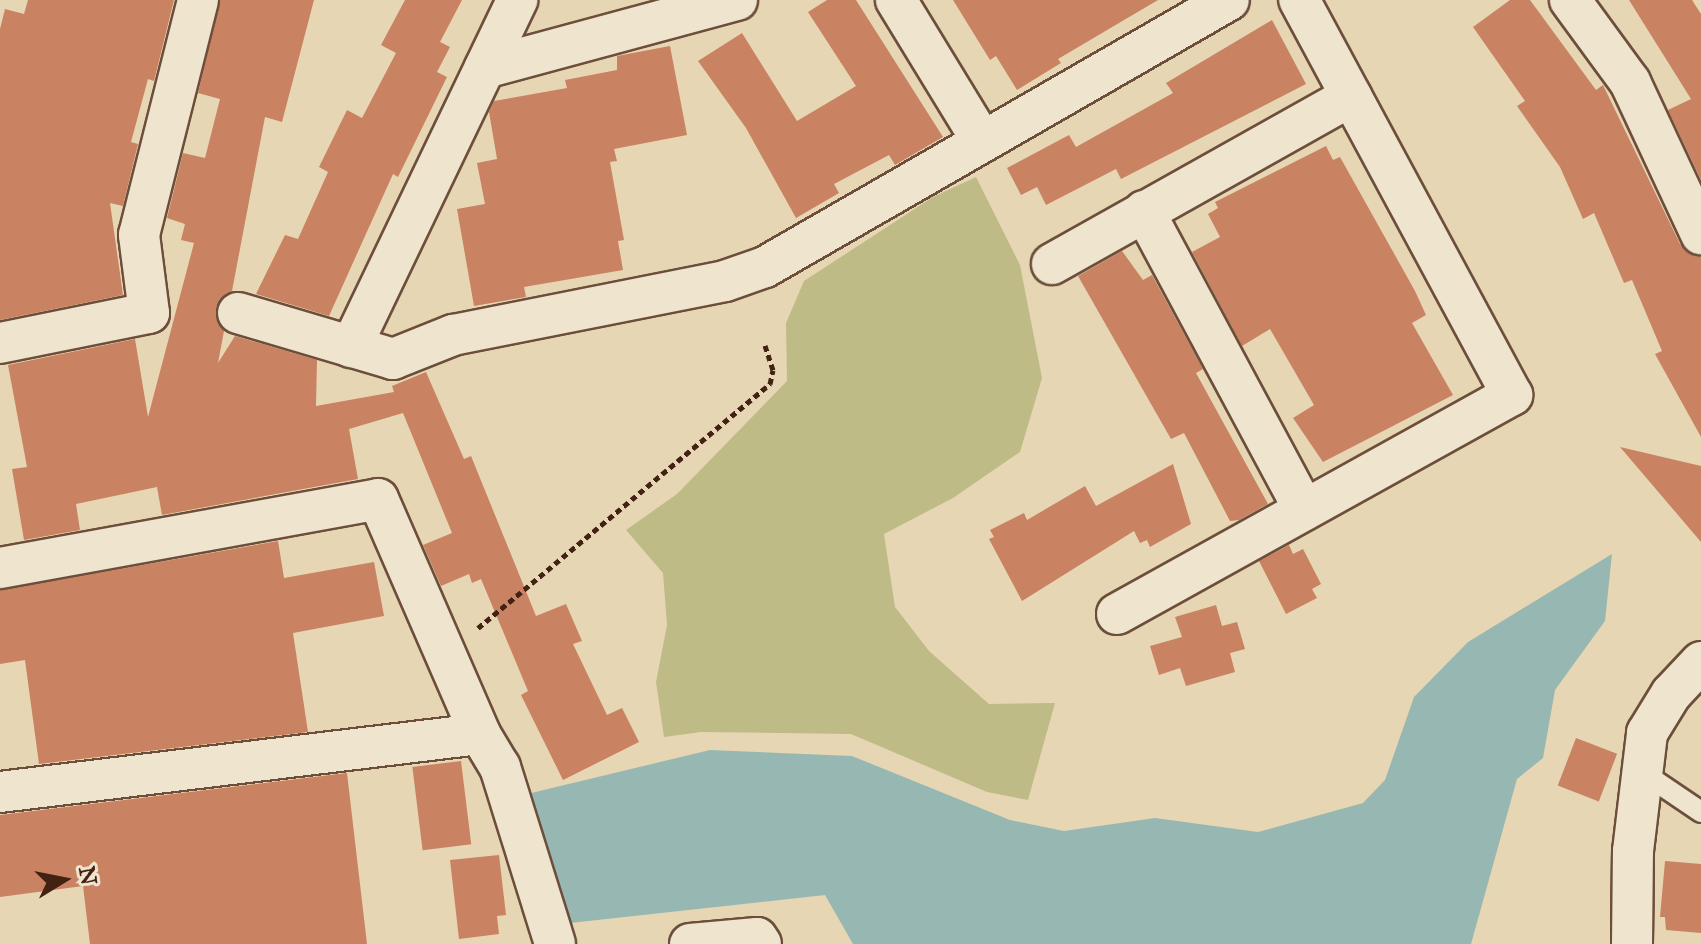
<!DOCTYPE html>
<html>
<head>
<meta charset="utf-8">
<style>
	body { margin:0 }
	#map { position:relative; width:1701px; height:944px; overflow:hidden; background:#e7d6b3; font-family:"IM FELL Great Primer",serif }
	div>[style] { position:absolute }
	.green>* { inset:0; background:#bebb87 }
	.water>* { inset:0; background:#97b8b2 }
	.building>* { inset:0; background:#c98262; transform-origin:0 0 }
	.path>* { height:5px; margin-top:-2.5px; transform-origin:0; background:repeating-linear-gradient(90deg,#432113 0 6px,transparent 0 10px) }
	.roads { filter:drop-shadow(2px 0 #6c4e3b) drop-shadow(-2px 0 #6c4e3b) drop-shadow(0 2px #6c4e3b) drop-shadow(0 -2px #6c4e3b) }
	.service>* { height:20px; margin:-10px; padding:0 10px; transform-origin:10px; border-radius:10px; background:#efe4ce }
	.minor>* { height:40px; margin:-20px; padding:0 20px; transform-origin:20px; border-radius:20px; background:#efe4ce }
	span { translate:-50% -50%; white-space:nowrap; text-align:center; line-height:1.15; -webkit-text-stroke:7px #efe4ce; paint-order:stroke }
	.north { position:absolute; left:24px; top:840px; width:80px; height:80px; -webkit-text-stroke:6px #efe4ce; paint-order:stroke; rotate:80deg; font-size:22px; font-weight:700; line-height:32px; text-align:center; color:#432113 }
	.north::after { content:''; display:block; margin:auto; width:28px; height:36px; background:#432113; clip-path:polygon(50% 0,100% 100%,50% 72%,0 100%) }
</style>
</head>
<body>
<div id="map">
	<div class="green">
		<i style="clip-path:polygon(976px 177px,1020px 265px,1042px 378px,1020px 452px,953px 498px,884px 534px,895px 607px,929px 651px,989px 704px,1055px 703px,1028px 800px,987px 792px,851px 734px,701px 732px,664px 737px,656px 682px,667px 625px,663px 573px,626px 530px,677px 494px,787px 381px,786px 323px,804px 281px,933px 197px)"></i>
	</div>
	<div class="water">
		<i style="clip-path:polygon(1612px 554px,1605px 621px,1555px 690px,1543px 758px,1517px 779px,1471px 944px,853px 944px,825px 895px,570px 923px,527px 794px,710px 750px,852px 756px,1010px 820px,1064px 831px,1155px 818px,1258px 832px,1363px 803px,1385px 780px,1414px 697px,1468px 642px)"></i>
	</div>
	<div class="building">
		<i style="clip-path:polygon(28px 0,174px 0,154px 81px,148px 79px,131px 142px,138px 144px,123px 206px,110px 203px,123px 295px,0 320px,0 29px,5px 9px,24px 14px)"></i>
		<i style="clip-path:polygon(220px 0,314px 0,282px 122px,265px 117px,232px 291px,216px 307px,224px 331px,218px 363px,235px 336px,317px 360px,316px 406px,394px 392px,392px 386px,426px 372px,464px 459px,471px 456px,536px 616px,566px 604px,582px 641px,573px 644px,607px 715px,622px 708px,639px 742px,563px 780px,521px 695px,528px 691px,481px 579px,472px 583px,469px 574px,441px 586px,423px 545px,452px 533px,403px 413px,349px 429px,358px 479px,162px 515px,157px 487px,76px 504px,80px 530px,24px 540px,12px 469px,27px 467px,8px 365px,135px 339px,148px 417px,194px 243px,181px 240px,185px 224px,167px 218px,183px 153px,205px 158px,220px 99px,198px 93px)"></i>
		<i style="clip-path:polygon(405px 0,462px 0,440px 42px,450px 47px,437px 72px,447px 77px,398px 177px,393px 174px,329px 316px,256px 294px,285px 235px,298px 239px,328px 172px,319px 167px,347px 110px,362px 118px,396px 53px,381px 45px)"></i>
		<i style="clip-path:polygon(827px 0,856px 0,943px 137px,895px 165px,889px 155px,834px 184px,839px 193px,796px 218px,746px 128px,698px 61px,742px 33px,797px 121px,856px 86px,808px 12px)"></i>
		<i style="clip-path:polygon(953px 0,1158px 0,1058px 59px,1061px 63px,1017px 90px,996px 56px,990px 60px)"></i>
		<i style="clip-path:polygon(1510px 0,1530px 0,1596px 90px,1603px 85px,1680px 244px,1701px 257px,1701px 437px,1655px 354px,1662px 351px,1632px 280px,1624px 283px,1594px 213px,1583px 219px,1560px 167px,1517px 106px,1525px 101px,1473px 27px)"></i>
		<i style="clip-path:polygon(1629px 0,1692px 0,1701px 14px,1701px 180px,1668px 110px,1691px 99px)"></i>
		<i style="clip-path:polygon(1272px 20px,1306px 84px,1121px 179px,1116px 169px,1046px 205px,1037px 187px,1021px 195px,1007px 168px,1069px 135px,1076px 147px,1173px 93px,1166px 83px)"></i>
		<i style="clip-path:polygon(670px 46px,687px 135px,614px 149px,617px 161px,610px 162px,624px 240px,618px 241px,623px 270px,524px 287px,526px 297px,474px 306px,457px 209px,485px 204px,477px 163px,497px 159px,489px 112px,494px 101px,567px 88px,565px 80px,617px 70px,617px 56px)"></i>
		<i style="clip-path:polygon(1326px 146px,1333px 160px,1340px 157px,1415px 291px,1426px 315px,1412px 323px,1453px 395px,1323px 462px,1293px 418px,1314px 405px,1270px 329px,1242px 346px,1192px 252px,1220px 237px,1208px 214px,1218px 208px,1215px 202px)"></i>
		<i style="clip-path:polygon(1122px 251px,1143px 280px,1152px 275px,1203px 369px,1196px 373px,1268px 504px,1239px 520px,1230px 521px,1184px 433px,1171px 439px,1078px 276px)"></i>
		<i style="clip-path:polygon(1620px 447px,1701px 466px,1701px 542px)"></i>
		<i style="clip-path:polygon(1173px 464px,1191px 524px,1150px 547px,1147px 540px,1140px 543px,1134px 531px,1022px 601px,989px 539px,994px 537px,990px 530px,1024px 513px,1027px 520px,1085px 486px,1096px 506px)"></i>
		<i style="clip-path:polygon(278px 541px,284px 578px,374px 562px,384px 616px,293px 633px,308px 732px,39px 764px,25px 660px,0 664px,0 590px)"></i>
		<i style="clip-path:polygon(1289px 545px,1293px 554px,1303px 549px,1321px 584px,1312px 589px,1317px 598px,1286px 614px,1259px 561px)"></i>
		<i style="clip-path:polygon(1216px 605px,1222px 626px,1237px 622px,1245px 649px,1230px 653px,1235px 672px,1186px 686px,1180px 668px,1159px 675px,1150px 646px,1182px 637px,1175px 617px)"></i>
		<i style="left:1576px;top:738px;width:44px;height:51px;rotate:21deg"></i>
		<i style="left:461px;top:761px;width:84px;height:49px;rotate:83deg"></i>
		<i style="clip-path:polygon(347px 773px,367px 944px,90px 944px,83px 886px,0 897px,0 815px)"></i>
		<i style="clip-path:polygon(499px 855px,506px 915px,497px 916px,499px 934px,459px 939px,450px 860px)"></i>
		<i style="clip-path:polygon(1665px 861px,1701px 864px,1701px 933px,1666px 930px,1665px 917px,1660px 917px)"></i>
	</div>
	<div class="path">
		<i style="left:478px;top:628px;width:381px;rotate:-39.9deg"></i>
		<i style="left:770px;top:384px;width:14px;rotate:-78deg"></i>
		<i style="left:773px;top:370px;width:26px;rotate:-108deg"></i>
	</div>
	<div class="roads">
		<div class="service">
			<i style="left:1639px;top:770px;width:75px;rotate:34.1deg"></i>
		</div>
		<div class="minor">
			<i style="left:896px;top:0;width:163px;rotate:58.6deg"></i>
			<i style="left:1570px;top:0;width:102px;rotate:53.8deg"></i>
			<i style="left:1630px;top:82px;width:168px;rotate:65deg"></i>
			<i style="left:485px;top:68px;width:261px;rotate:-15.1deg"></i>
			<i style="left:1144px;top:211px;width:339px;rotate:61.8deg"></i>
			<i style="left:1052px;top:264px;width:343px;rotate:-29.3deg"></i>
			<i style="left:238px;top:313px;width:162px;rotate:16.5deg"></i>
			<i style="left:393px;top:359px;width:65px;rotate:-21.8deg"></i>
			<i style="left:453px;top:335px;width:277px;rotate:-11.2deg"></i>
			<i style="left:725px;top:281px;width:42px;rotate:-19.3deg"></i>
			<i style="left:765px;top:267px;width:535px;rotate:-29.92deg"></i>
			<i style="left:0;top:343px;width:152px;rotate:-11.4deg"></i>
			<i style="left:149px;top:313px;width:79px;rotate:-97.3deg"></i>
			<i style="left:139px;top:235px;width:242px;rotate:-75.9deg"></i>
			<i style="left:351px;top:347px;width:385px;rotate:-64.4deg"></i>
			<i style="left:0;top:568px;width:384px;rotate:-10.3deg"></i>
			<i style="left:378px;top:499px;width:256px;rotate:66.5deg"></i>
			<i style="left:480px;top:734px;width:39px;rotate:59deg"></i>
			<i style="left:500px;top:767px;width:185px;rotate:72.7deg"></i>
			<i style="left:1117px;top:614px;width:452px;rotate:-29deg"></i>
			<i style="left:1512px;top:395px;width:449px;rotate:-118.3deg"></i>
			<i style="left:0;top:792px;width:483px;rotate:-6.9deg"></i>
			<i style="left:690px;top:944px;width:67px;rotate:-5.1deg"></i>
			<i style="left:757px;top:938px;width:7px;rotate:56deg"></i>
			<i style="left:1632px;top:944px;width:93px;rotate:-89.4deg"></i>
			<i style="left:1633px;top:851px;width:119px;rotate:-83.2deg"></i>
			<i style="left:1647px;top:733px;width:46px;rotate:-58.4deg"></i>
			<i style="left:1671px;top:694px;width:44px;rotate:-46.8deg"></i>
		</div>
	</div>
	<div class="north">N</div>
</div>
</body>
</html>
